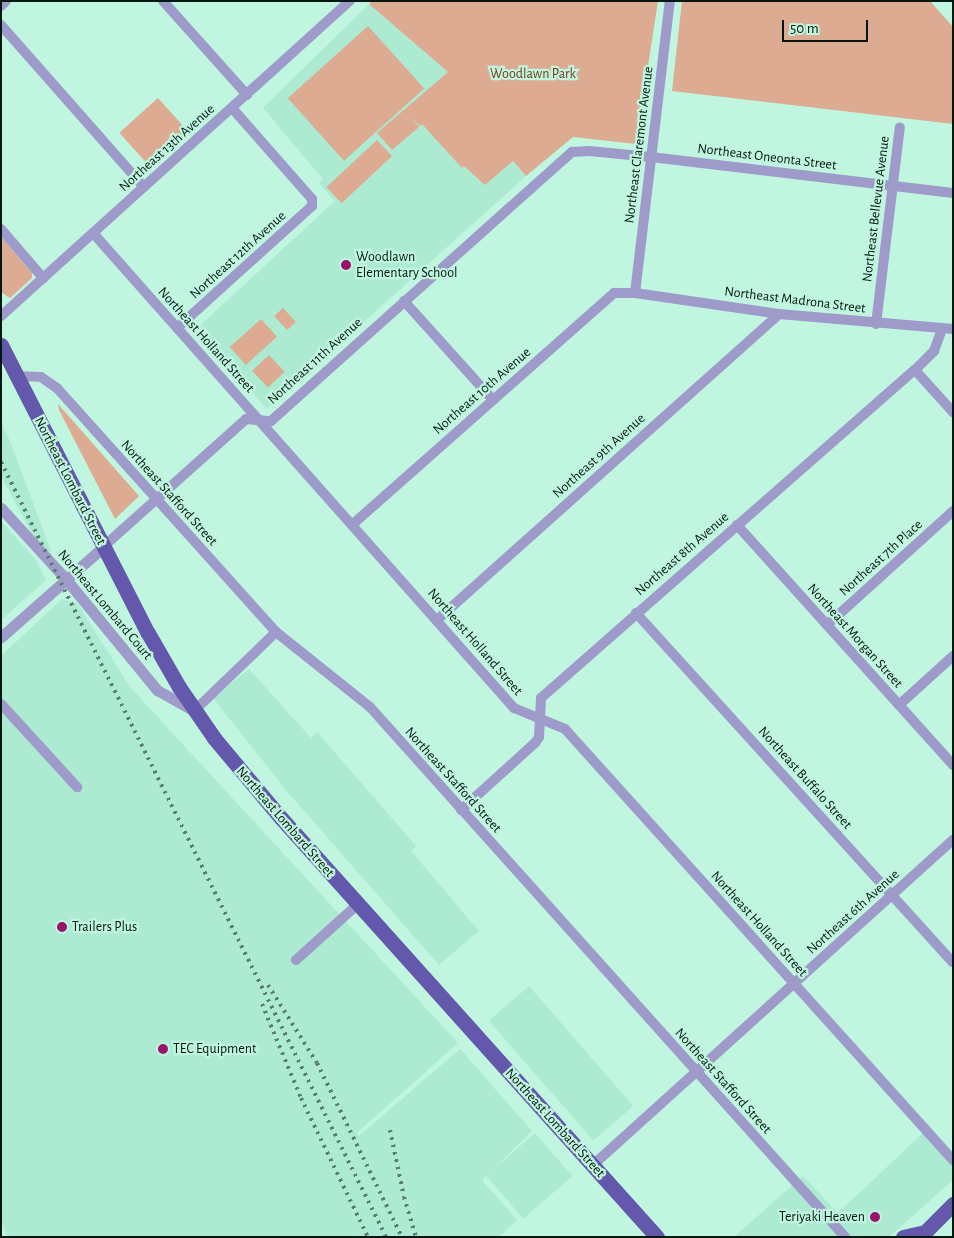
<!DOCTYPE html>
<html>
<head>
<meta charset="utf-8">
<style>
	body { margin:0 }
	#map { position:relative; width:954px; height:1238px; overflow:hidden; background:#c0f5df; font-family:"Alegreya Sans",sans-serif }
	div>[style] { position:absolute }
	.built>* { inset:0; background:#acead1; transform-origin:0 0 }
	.green>* { inset:0; background:#dcab92; transform-origin:0 0 }
	.minor>* { height:10px; margin:-5px; padding:0 5px; transform-origin:5px; border-radius:5px; background:#9e9bca }
	.tertiary>* { height:11px; margin:-5.5px; padding:0 5.5px; transform-origin:5.5px; border-radius:5.5px; background:#9e9bca }
	.primary>* { height:15px; margin:-7.5px; padding:0 7.5px; transform-origin:7.5px; border-radius:7.5px; background:#6458ad }
	.rail>* { height:4px; margin-top:-2px; transform-origin:0; background:repeating-linear-gradient(90deg,#5a7d6f 0 2.5px,transparent 0 7.5px) }
	.dots>* { width:14px; height:14px; translate:-50% -50%; box-sizing:border-box; border:2px solid #c0f5df; border-radius:50% }
	span { translate:-50% -50%; white-space:nowrap; text-align:center; line-height:1.15; -webkit-text-stroke:4.5px #c0f5df; paint-order:stroke }
	.park-label { font-size:14px; color:#753813 }
	.street-label { font-size:14px; color:#041811 }
	.poi-label { font-size:14px; color:#041811 }
	.left { translate:0 -50%; text-align:left }
	.right { translate:-100% -50%; text-align:right }
	.frame { position:absolute; inset:0; border:2px solid #041811; pointer-events:none }
	.scale { position:absolute; left:782px; top:20px; width:86px; height:22px; box-sizing:border-box; border:2px solid #041811; border-top:0; padding-left:6px; font-size:15px; line-height:18px; white-space:nowrap; color:#041811; -webkit-text-stroke:4px #c0f5df; paint-order:stroke }
</style>
</head>
<body>
<div id="map">
	<div class="built">
		<i style="clip-path:polygon(369px 4px,448px 72px,499px 146px,526px 176px,267px 409px,195px 330px,335px 201px,319px 183px,323px 179px,263px 108px)"></i>
		<i style="clip-path:polygon(1px 423px,10px 441px,52px 554px,34px 537px,1px 476px)"></i>
		<i style="clip-path:polygon(1px 521px,36px 560px,46px 580px,1px 620px)"></i>
		<i style="clip-path:polygon(62px 599px,77px 603px,130px 687px,458px 1043px,357px 1133px,359px 1136px,460px 1049px,532px 1131px,482px 1180px,517px 1220px,499px 1237px,7px 1237px,1px 1219px,1px 656px)"></i>
		<i style="clip-path:polygon(249px 669px,311px 738px,317px 732px,416px 846px,411px 851px,479px 931px,439px 965px,286px 790px,213px 698px)"></i>
		<i style="left:529px;top:986px;width:159px;height:53px;rotate:49deg"></i>
		<i style="left:535px;top:1133px;width:57px;height:65px;rotate:49deg"></i>
		<i style="clip-path:polygon(923px 1133px,953px 1166px,953px 1180px,889px 1237px,734px 1237px,803px 1176px,838px 1213px)"></i>
	</div>
	<div class="green">
		<i style="clip-path:polygon(372px 1px,658px 1px,636px 144px,573px 137px,526px 176px,513px 161px,485px 185px,464px 166px,462px 168px,422px 124px,420px 126px,411px 117px,419px 127px,392px 150px,377px 133px,448px 72px,369px 4px)"></i>
		<i style="clip-path:polygon(682px 1px,930px 1px,953px 27px,953px 124px,672px 91px)"></i>
		<i style="left:368px;top:26px;width:84px;height:108px;rotate:48deg"></i>
		<i style="left:158px;top:98px;width:46px;height:52px;rotate:48deg"></i>
		<i style="left:377px;top:140px;width:22px;height:69px;rotate:47deg"></i>
		<i style="clip-path:polygon(1px 237px,32px 273px,32px 278px,10px 298px,1px 292px)"></i>
		<i style="left:283px;top:308px;width:19px;height:12px;rotate:47deg"></i>
		<i style="left:261px;top:319px;width:24px;height:42px;rotate:48deg"></i>
		<i style="left:269px;top:355px;width:23px;height:23px;rotate:47deg"></i>
		<i style="clip-path:polygon(58px 404px,139px 496px,115px 519px,59px 410px)"></i>
	</div>
	<div class="minor">
		<i style="left:163px;top:1px;width:126px;rotate:48.2deg"></i>
		<i style="left:1px;top:6px;width:7px;rotate:-45deg"></i>
		<i style="left:1px;top:25px;width:216px;rotate:48.6deg"></i>
		<i style="left:1px;top:229px;width:65px;rotate:49.4deg"></i>
		<i style="left:93px;top:233px;width:635px;rotate:48.45deg"></i>
		<i style="left:514px;top:708px;width:55px;rotate:22.4deg"></i>
		<i style="left:565px;top:729px;width:580px;rotate:48.01deg"></i>
		<i style="left:635px;top:293px;width:294px;rotate:-83.2deg"></i>
		<i style="left:404px;top:301px;width:133px;rotate:48deg"></i>
		<i style="left:1px;top:316px;width:470px;rotate:-42.1deg"></i>
		<i style="left:876px;top:324px;width:198px;rotate:-83.1deg"></i>
		<i style="left:177px;top:328px;width:182px;rotate:-42.1deg"></i>
		<i style="left:312px;top:206px;width:7px;rotate:-90deg"></i>
		<i style="left:312px;top:199px;width:121px;rotate:-131.3deg"></i>
		<i style="left:915px;top:370px;width:57px;rotate:47.9deg"></i>
		<i style="left:16px;top:376px;width:25px;rotate:2deg"></i>
		<i style="left:41px;top:377px;width:19px;rotate:35deg"></i>
		<i style="left:57px;top:388px;width:328px;rotate:48.1deg"></i>
		<i style="left:276px;top:632px;width:120px;rotate:38.6deg"></i>
		<i style="left:370px;top:707px;width:712px;rotate:48.13deg"></i>
		<i style="left:353px;top:524px;width:349px;rotate:-41.5deg"></i>
		<i style="left:614px;top:293px;width:21px"></i>
		<i style="left:635px;top:293px;width:146px;rotate:8.3deg"></i>
		<i style="left:779px;top:314px;width:175px;rotate:4.9deg"></i>
		<i style="left:737px;top:525px;width:323px;rotate:48deg"></i>
		<i style="left:103px;top:547px;width:192px;rotate:-41.8deg"></i>
		<i style="left:246px;top:419px;width:25px;rotate:5deg"></i>
		<i style="left:271px;top:421px;width:404px;rotate:-41.8deg"></i>
		<i style="left:572px;top:152px;width:17px;rotate:-3deg"></i>
		<i style="left:589px;top:151px;width:62px;rotate:5.5deg"></i>
		<i style="left:651px;top:157px;width:304px;rotate:6.8deg"></i>
		<i style="left:636px;top:613px;width:471px;rotate:47.8deg"></i>
		<i style="left:437px;top:620px;width:459px;rotate:-41.8deg"></i>
		<i style="left:827px;top:625px;width:170px;rotate:-42.1deg"></i>
		<i style="left:1px;top:704px;width:113px;rotate:47.5deg"></i>
		<i style="left:899px;top:705px;width:73px;rotate:-42.2deg"></i>
		<i style="left:194px;top:711px;width:114px;rotate:-43.9deg"></i>
		<i style="left:461px;top:810px;width:100px;rotate:-42.2deg"></i>
		<i style="left:535px;top:743px;width:7px;rotate:-56deg"></i>
		<i style="left:539px;top:737px;width:39px;rotate:-87deg"></i>
		<i style="left:541px;top:698px;width:497px;rotate:-41.3deg"></i>
		<i style="left:915px;top:370px;width:27px;rotate:-45deg"></i>
		<i style="left:934px;top:351px;width:23px;rotate:-70deg"></i>
		<i style="left:296px;top:960px;width:84px;rotate:-42.1deg"></i>
		<i style="left:593px;top:1165px;width:485px;rotate:-42.1deg"></i>
	</div>
	<div class="tertiary">
		<i style="left:1px;top:508px;width:95px;rotate:47.6deg"></i>
		<i style="left:65px;top:578px;width:145px;rotate:50.6deg"></i>
		<i style="left:157px;top:690px;width:41px;rotate:29.1deg"></i>
		<i style="left:1px;top:637px;width:136px;rotate:-41.4deg"></i>
	</div>
	<div class="primary">
		<i style="left:1px;top:345px;width:323px;rotate:63deg"></i>
		<i style="left:148px;top:633px;width:62px;rotate:60.1deg"></i>
		<i style="left:179px;top:687px;width:62px;rotate:55.5deg"></i>
		<i style="left:214px;top:738px;width:104px;rotate:50.1deg"></i>
		<i style="left:281px;top:818px;width:563px;rotate:48.1deg"></i>
		<i style="left:903px;top:1237px;width:18px;rotate:-13deg"></i>
		<i style="left:920px;top:1237px;width:47px;rotate:-45deg"></i>
	</div>
	<div class="rail">
		<i style="left:1px;top:462px;width:865px;rotate:63.58deg"></i>
		<i style="left:268px;top:985px;width:92px;rotate:57.9deg"></i>
		<i style="left:317px;top:1063px;width:194px;rotate:64deg"></i>
		<i style="left:262px;top:1004px;width:102px;rotate:67.5deg"></i>
		<i style="left:301px;top:1098px;width:154px;rotate:64.3deg"></i>
		<i style="left:390px;top:1130px;width:68px;rotate:78.2deg"></i>
		<i style="left:404px;top:1197px;width:42px;rotate:73.3deg"></i>
	</div>
	<div class="dots">
		<i style="left:346px;top:265px;background:#981369"></i>
		<i style="left:62px;top:927px;background:#981369"></i>
		<i style="left:163px;top:1049px;background:#981369"></i>
		<i style="left:875px;top:1217px;background:#981369"></i>
	</div>
	<div class="park-label">
		<span style="left:533px;top:74px">Woodlawn Park</span>
	</div>
	<div class="street-label">
		<span style="left:639px;top:145px;rotate:-83deg">Northeast Claremont Avenue</span>
		<span style="left:167px;top:148px;rotate:-42deg">Northeast 13th Avenue</span>
		<span style="left:767px;top:157px;rotate:7deg">Northeast Oneonta Street</span>
		<span style="left:876px;top:209px;rotate:-83deg">Northeast Bellevue Avenue</span>
		<span style="left:238px;top:255px;rotate:-42deg">Northeast 12th Avenue</span>
		<span style="left:795px;top:300px;rotate:7deg">Northeast Madrona Street</span>
		<span style="left:206px;top:340px;rotate:48deg">Northeast Holland Street</span>
		<span style="left:315px;top:361px;rotate:-42deg">Northeast 11th Avenue</span>
		<span style="left:482px;top:391px;rotate:-41deg">Northeast 10th Avenue</span>
		<span style="left:599px;top:456px;rotate:-42deg">Northeast 9th Avenue</span>
		<span style="left:70px;top:481px;rotate:63deg">Northeast Lombard Street</span>
		<span style="left:169px;top:493px;rotate:48deg">Northeast Stafford Street</span>
		<span style="left:682px;top:554px;rotate:-41deg">Northeast 8th Avenue</span>
		<span style="left:881px;top:558px;rotate:-42deg">Northeast 7th Place</span>
		<span style="left:105px;top:605px;rotate:50deg">Northeast Lombard Court</span>
		<span style="left:855px;top:636px;rotate:48deg">Northeast Morgan Street</span>
		<span style="left:475px;top:642px;rotate:49deg">Northeast Holland Street</span>
		<span style="left:805px;top:778px;rotate:48deg">Northeast Buffalo Street</span>
		<span style="left:453px;top:780px;rotate:48deg">Northeast Stafford Street</span>
		<span style="left:285px;top:822px;rotate:49deg">Northeast Lombard Street</span>
		<span style="left:853px;top:912px;rotate:-42deg">Northeast 6th Avenue</span>
		<span style="left:759px;top:924px;rotate:48deg">Northeast Holland Street</span>
		<span style="left:723px;top:1081px;rotate:48deg">Northeast Stafford Street</span>
		<span style="left:555px;top:1123px;rotate:48deg">Northeast Lombard Street</span>
	</div>
	<div class="poi-label">
		<span class="left" style="left:356px;top:265px">Woodlawn<br>Elementary School</span>
		<span class="left" style="left:72px;top:927px">Trailers Plus</span>
		<span class="left" style="left:173px;top:1049px">TEC Equipment</span>
		<span class="right" style="left:865px;top:1217px">Teriyaki Heaven</span>
	</div>
	<div class="frame"></div>
	<div class="scale">50 m</div>
</div>
</body>
</html>
